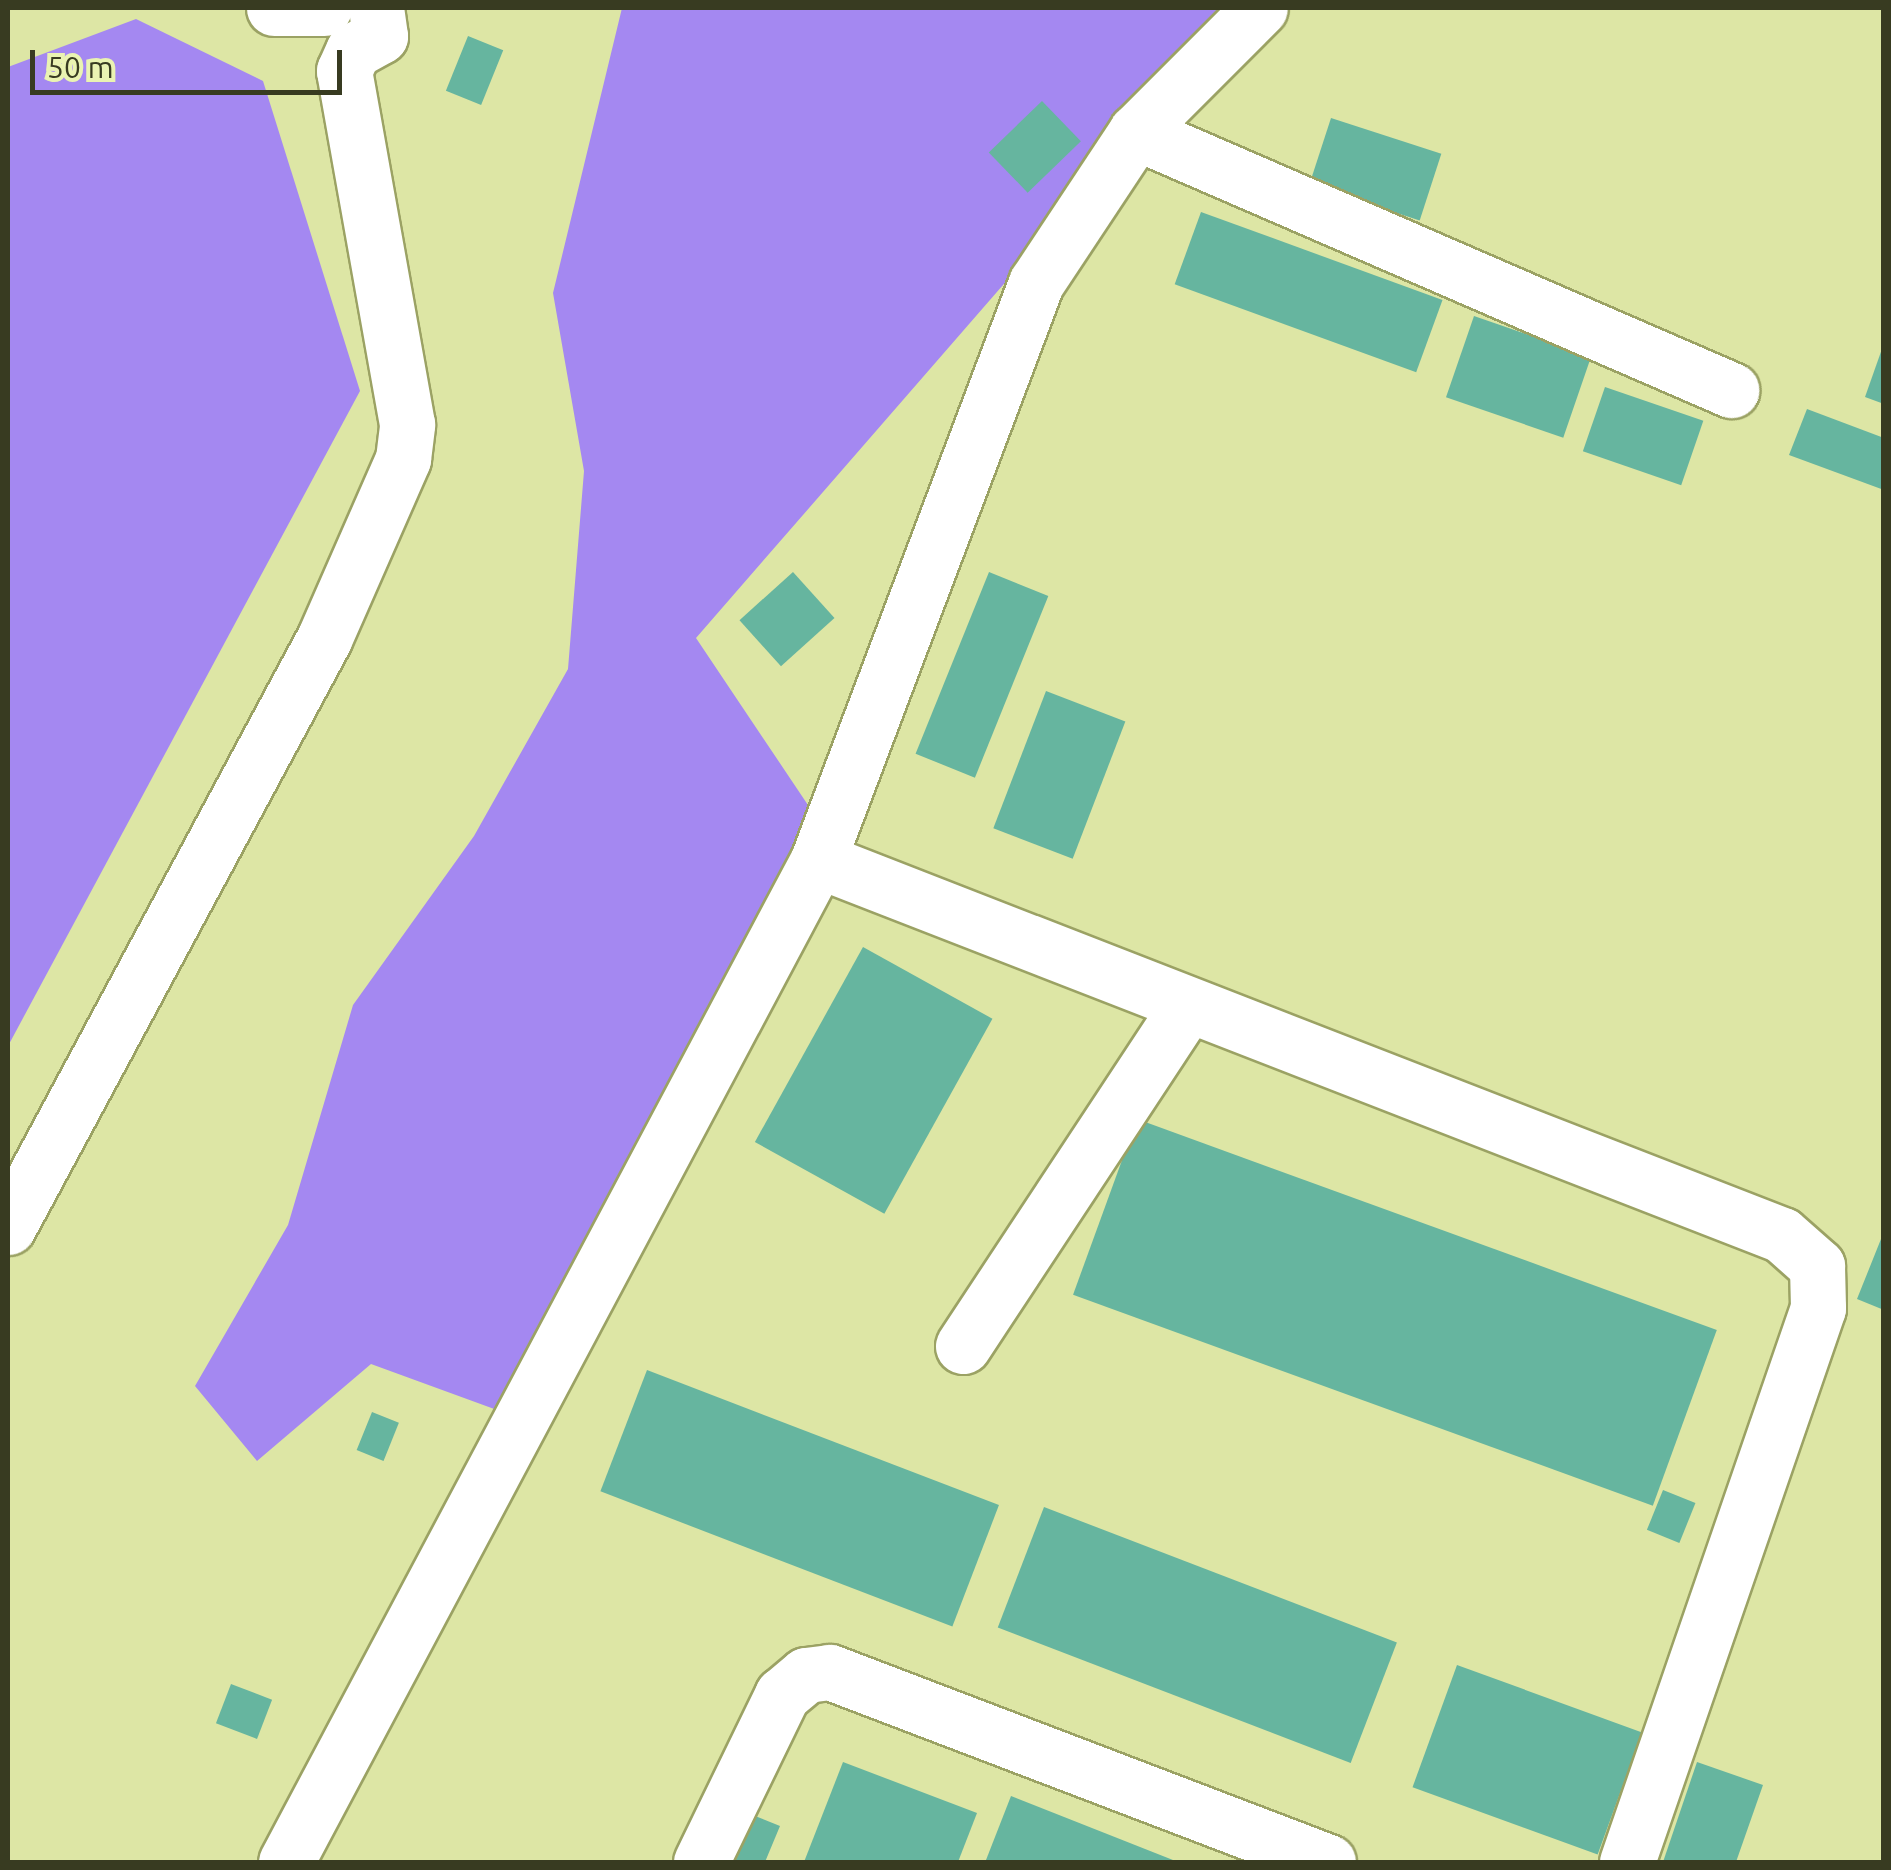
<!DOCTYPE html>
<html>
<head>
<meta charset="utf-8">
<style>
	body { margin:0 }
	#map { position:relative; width:1891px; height:1870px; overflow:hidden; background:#dde6a5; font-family:Ubuntu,sans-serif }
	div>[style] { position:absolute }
	.forest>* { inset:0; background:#a488f1 }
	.building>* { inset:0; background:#66b59f; transform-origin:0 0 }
	.roads { filter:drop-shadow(2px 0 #9ba264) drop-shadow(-2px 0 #9ba264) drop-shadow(0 2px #9ba264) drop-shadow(0 -2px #9ba264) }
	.minor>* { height:55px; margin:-27.5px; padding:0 27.5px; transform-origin:27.5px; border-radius:27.5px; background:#fff }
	span { translate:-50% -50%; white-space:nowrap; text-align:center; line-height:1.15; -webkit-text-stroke:10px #eaf3b2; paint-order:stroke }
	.frame { position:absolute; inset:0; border:10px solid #383b21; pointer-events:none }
	.scale { position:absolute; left:30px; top:50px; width:312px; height:45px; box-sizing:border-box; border:5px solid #383b21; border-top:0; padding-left:12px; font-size:30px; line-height:35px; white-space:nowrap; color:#383b21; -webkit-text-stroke:8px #eaf3b2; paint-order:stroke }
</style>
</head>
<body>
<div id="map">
	<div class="forest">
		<i style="clip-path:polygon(622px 8px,1244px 8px,696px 638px,814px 814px,497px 1410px,371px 1364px,257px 1461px,195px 1386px,288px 1225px,353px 1005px,474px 836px,568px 669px,584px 471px,553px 293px)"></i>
		<i style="clip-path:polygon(136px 19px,263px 81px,360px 391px,8px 1046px,8px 67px)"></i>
	</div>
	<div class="building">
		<i style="left:468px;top:36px;width:38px;height:59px;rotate:22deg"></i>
		<i style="left:1042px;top:101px;width:56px;height:74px;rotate:46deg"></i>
		<i style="left:1331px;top:118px;width:116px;height:70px;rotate:18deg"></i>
		<i style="left:1201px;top:212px;width:257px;height:77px;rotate:20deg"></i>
		<i style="left:1474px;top:316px;width:124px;height:86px;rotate:19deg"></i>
		<i style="clip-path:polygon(1883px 346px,1884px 346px,1884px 404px,1865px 397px)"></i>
		<i style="left:1605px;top:387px;width:104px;height:68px;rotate:19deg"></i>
		<i style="clip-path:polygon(1807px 409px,1884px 438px,1884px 490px,1789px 455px)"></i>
		<i style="left:793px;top:572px;width:62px;height:72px;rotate:48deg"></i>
		<i style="left:989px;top:572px;width:64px;height:196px;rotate:22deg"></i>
		<i style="left:1046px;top:691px;width:85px;height:147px;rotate:21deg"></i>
		<i style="left:863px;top:947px;width:148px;height:223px;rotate:29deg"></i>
		<i style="left:1137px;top:1119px;width:617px;height:187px;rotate:20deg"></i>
		<i style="clip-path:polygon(1883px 1234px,1884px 1234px,1884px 1310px,1857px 1299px)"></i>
		<i style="left:647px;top:1370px;width:377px;height:130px;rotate:21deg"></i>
		<i style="left:372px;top:1412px;width:29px;height:41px;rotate:22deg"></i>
		<i style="left:1663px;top:1490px;width:35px;height:43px;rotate:22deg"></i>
		<i style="left:1044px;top:1507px;width:378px;height:129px;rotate:21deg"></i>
		<i style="left:1457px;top:1665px;width:197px;height:130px;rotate:20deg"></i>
		<i style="left:231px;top:1684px;width:44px;height:42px;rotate:21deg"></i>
		<i style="clip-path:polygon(843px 1762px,977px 1813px,958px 1862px,804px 1862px)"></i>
		<i style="clip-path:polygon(1697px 1762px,1763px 1785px,1736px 1862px,1663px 1862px)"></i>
		<i style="clip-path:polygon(1011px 1796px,1178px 1862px,986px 1860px)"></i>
		<i style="clip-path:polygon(745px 1812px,780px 1826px,765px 1862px,725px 1862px)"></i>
	</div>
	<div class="roads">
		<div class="minor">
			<i style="left:274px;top:8px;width:50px"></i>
			<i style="left:1136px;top:132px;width:649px;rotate:23.44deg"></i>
			<i style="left:818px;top:860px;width:1034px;rotate:21.26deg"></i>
			<i style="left:1782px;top:1235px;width:47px;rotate:41.5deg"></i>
			<i style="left:1817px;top:1266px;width:42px;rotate:88.6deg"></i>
			<i style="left:1818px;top:1308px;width:586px;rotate:109.02deg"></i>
			<i style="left:8px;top:1227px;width:668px;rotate:-61.75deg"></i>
			<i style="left:324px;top:639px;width:197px;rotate:-66.3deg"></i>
			<i style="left:403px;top:459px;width:35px;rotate:-83deg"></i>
			<i style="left:407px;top:424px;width:359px;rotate:-100.1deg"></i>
			<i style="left:344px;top:71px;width:22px;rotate:-66deg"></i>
			<i style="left:353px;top:51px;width:31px;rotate:-29deg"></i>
			<i style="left:380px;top:36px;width:28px;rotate:-98deg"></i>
			<i style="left:963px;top:1346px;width:407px;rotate:-56.6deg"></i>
			<i style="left:286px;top:1862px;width:1134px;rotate:-62.03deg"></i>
			<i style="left:818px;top:860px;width:617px;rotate:-69.3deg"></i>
			<i style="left:1036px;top:283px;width:181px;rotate:-56.5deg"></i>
			<i style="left:1136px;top:132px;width:175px;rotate:-45deg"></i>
			<i style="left:701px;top:1862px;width:186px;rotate:-64.1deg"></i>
			<i style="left:782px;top:1695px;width:31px;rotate:-40deg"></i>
			<i style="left:806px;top:1675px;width:24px;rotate:-7deg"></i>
			<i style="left:830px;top:1672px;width:533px;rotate:20.88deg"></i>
		</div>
	</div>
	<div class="frame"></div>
	<div class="scale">50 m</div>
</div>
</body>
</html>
